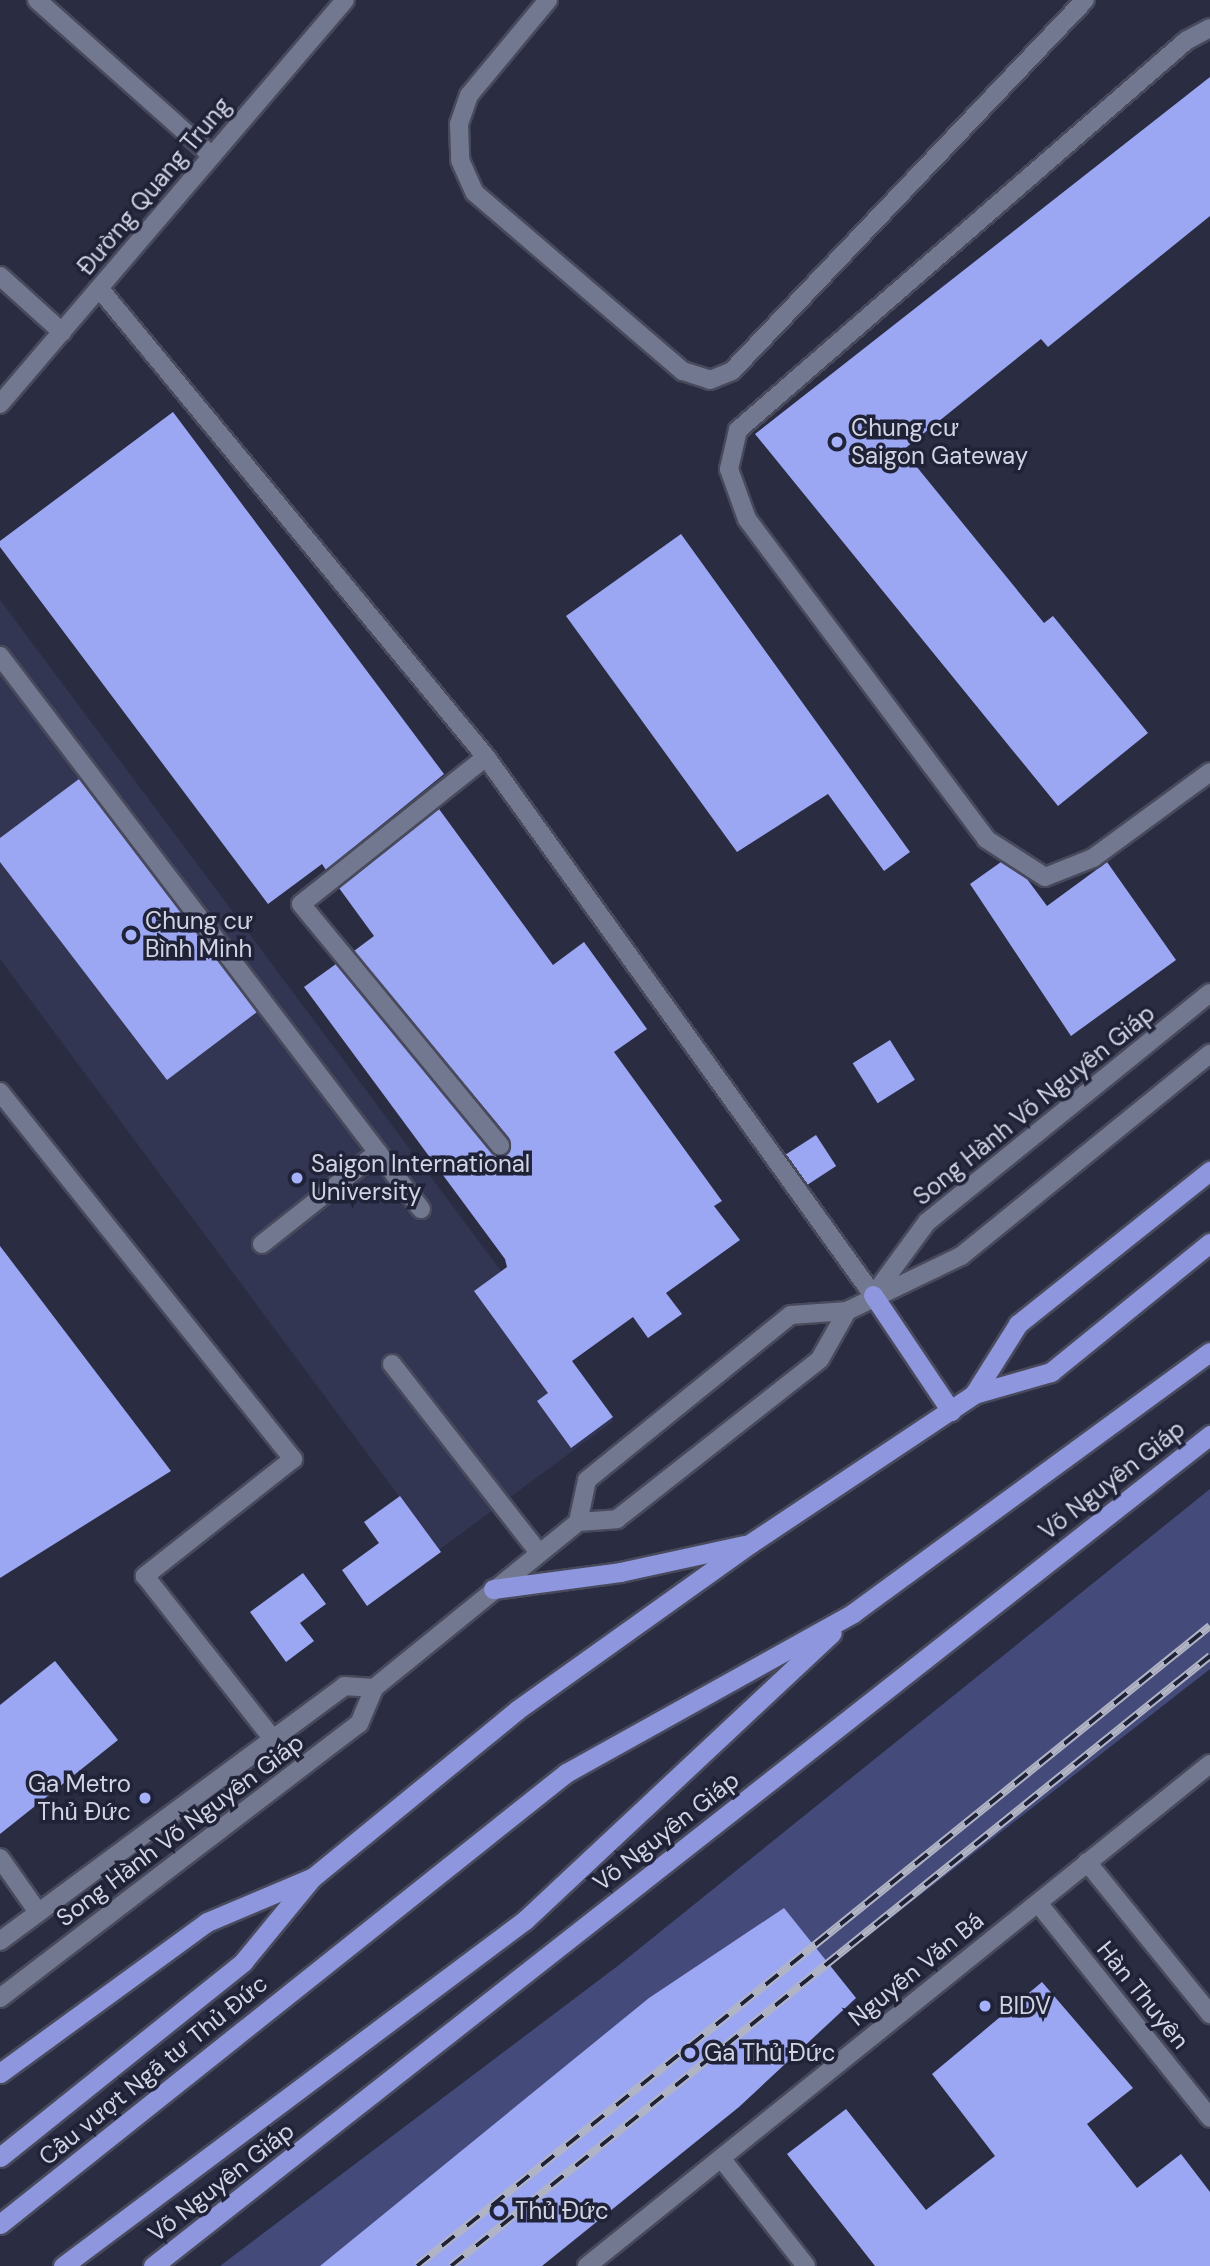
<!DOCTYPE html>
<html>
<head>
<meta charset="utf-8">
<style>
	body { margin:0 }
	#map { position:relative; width:1210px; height:2266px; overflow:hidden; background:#2a2d42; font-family:"DM Sans",sans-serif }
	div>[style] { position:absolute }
	.built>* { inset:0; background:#323652 }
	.green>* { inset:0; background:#444a7a }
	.building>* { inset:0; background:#9ca7f4; transform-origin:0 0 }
	.roads { filter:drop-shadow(2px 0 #484a5c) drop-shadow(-2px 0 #484a5c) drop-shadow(0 2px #484a5c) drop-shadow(0 -2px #484a5c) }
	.service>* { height:18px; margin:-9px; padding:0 9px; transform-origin:9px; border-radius:9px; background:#737891 }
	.minor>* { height:18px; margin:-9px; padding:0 9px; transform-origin:9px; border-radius:9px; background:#737891 }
	.tertiary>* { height:18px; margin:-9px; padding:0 9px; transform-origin:9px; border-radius:9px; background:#737891 }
	.secondary>* { height:18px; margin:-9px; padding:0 9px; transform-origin:9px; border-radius:9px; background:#737891 }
	.trunk>* { height:19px; margin:-9.5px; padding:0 9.5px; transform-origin:9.5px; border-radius:9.5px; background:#8e97de }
	.rail>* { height:8px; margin-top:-4px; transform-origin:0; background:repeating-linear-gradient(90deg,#202338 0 16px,#b1b4c3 0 32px); box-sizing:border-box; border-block:2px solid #b1b4c3 }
	.dots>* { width:19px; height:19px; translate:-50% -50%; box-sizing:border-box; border:4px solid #202338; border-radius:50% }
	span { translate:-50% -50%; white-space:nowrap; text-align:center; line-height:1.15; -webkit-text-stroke:7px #202338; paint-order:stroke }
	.street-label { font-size:24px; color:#d1d4e2 }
	.poi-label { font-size:24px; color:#d1d4e2 }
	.left { translate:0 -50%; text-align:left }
	.right { translate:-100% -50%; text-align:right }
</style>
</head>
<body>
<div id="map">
	<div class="built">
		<i style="clip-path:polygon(0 600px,613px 1421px,439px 1550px,0 959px)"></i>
	</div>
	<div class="green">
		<i style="clip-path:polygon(1210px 1489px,1210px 1669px,445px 2266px,220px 2266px,619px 1965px)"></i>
	</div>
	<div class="building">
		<i style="clip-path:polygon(1210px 77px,1210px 216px,1048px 347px,1041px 339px,903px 450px,1044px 623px,1053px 616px,1148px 733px,1058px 806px,755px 434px)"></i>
		<i style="clip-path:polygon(173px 412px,444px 774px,326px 870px,322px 864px,268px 904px,0 547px,0 541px)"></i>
		<i style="clip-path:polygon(681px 534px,910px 852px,884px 871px,828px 794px,737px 852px,566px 616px)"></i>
		<i style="clip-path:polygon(79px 779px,257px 1012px,167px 1080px,0 862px,0 838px)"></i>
		<i style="clip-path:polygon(439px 809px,553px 965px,584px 942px,647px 1029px,614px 1052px,722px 1201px,714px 1206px,740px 1240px,666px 1293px,682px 1314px,648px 1338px,633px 1317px,572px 1361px,613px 1417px,571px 1448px,537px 1401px,548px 1393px,474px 1291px,507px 1267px,505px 1259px,304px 987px,336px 964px,491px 1152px,508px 1153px,509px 1138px,354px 951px,374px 936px,339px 888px)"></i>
		<i style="clip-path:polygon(1001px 862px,1027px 879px,1047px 906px,1107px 862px,1176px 960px,1071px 1036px,970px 884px)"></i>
		<i style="left:890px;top:1040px;width:47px;height:44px;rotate:58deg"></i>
		<i style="left:816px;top:1135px;width:37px;height:36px;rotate:57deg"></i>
		<i style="clip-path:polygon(0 1246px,171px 1471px,0 1578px)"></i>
		<i style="clip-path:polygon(400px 1496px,441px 1552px,367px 1606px,342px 1570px,379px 1543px,364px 1522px)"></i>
		<i style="clip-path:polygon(303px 1573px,326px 1604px,300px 1623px,314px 1641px,286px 1662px,250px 1612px)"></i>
		<i style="clip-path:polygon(55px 1661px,118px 1740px,0 1834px,0 1705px)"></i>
		<i style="clip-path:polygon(784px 1908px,856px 1998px,739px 2107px,542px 2266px,320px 2266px,649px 1998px)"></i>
		<i style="clip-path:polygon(1042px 1982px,1133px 2088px,1087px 2124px,1137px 2188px,1181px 2154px,1210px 2192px,1210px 2266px,875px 2266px,787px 2154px,846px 2109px,926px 2210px,995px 2156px,932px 2074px)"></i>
	</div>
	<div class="roads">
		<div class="service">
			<i style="left:548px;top:0;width:124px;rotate:129.7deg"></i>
			<i style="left:469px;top:95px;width:31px;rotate:109deg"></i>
			<i style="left:459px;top:124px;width:36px;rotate:88deg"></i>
			<i style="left:460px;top:160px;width:36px;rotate:66deg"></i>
			<i style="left:475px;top:193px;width:274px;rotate:40.6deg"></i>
			<i style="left:683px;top:371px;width:28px;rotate:18deg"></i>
			<i style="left:710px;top:380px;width:24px;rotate:-22deg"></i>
			<i style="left:732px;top:371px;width:512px;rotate:-46.42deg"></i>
			<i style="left:99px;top:288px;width:608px;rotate:50.47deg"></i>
			<i style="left:486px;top:757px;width:663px;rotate:54.27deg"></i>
			<i style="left:0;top:656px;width:695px;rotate:52.72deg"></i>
			<i style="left:486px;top:757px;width:236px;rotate:141.5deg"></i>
			<i style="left:301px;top:904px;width:313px;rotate:50.5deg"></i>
			<i style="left:0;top:1092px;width:470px;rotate:51.4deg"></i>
			<i style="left:293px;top:1459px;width:189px;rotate:141.7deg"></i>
			<i style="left:145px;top:1576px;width:207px;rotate:51.9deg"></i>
			<i style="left:262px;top:1244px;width:148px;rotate:-38.4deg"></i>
			<i style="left:392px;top:1364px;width:239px;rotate:52.1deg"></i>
			<i style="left:0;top:1858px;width:66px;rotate:54.9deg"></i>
		</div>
		<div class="minor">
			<i style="left:37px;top:0;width:234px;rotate:41.7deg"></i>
			<i style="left:1210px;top:28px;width:26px;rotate:152deg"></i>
			<i style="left:1187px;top:40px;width:595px;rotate:139.02deg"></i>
			<i style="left:738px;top:430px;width:40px;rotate:103deg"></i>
			<i style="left:729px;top:469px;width:53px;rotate:70.2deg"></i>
			<i style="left:747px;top:519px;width:399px;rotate:53.2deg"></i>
			<i style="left:986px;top:839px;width:70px;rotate:32.8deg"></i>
			<i style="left:1045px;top:877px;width:52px;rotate:-21.6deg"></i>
			<i style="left:1093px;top:858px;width:145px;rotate:-36.3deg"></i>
			<i style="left:0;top:276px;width:84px;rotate:42.1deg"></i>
			<i style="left:1087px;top:1862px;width:196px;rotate:51deg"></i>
			<i style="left:1038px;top:1903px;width:275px;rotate:51.3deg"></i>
			<i style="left:721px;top:2158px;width:137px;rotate:51.8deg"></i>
		</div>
		<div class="tertiary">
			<i style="left:0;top:404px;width:531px;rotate:-49.5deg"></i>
		</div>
		<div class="secondary">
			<i style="left:875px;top:1293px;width:88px;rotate:-53.8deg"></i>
			<i style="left:927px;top:1222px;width:364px;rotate:-39deg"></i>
			<i style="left:578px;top:1522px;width:43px;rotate:-77.9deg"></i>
			<i style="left:587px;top:1480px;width:262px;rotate:-39deg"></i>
			<i style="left:791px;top:1315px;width:56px;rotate:-4.1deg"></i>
			<i style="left:847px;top:1311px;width:127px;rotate:-25.8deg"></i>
			<i style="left:961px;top:1256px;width:321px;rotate:-39.1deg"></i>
			<i style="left:0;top:1941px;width:428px;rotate:-36.5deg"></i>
			<i style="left:344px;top:1686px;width:30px;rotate:4deg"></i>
			<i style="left:0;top:1998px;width:452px;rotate:-37.4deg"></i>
			<i style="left:359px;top:1724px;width:39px;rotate:-67deg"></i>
			<i style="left:374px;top:1688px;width:263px;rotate:-39.1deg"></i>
			<i style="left:578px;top:1522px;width:39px;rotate:-4deg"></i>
			<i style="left:617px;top:1519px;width:258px;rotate:-38.2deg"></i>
			<i style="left:820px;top:1359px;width:55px;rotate:-60.6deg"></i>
			<i style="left:587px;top:2266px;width:800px;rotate:-38.86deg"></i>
		</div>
		<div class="trunk">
			<i style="left:873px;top:1295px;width:140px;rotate:56.1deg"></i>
			<i style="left:974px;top:1394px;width:83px;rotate:-57.8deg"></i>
			<i style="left:1018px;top:1324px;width:246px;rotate:-38.6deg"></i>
			<i style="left:493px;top:1589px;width:128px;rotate:-7.6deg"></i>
			<i style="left:620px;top:1572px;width:127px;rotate:-12.3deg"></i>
			<i style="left:0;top:2073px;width:256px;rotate:-36.1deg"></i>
			<i style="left:207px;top:1922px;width:113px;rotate:-22.9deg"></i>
			<i style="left:0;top:2157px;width:312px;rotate:-38.7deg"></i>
			<i style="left:243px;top:1962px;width:109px;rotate:-50.6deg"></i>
			<i style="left:312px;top:1878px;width:265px;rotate:-39.3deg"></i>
			<i style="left:517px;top:1710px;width:287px;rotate:-35.5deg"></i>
			<i style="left:751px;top:1543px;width:268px;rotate:-33.7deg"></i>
			<i style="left:974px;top:1394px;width:80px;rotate:-15.9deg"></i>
			<i style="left:1051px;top:1372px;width:205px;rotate:-39.1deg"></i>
			<i style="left:0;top:2224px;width:724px;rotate:-38.55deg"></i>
			<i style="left:566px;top:1773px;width:329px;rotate:-29.1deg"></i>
			<i style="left:853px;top:1613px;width:442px;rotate:-36.2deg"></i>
			<i style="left:63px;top:2266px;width:577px;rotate:-36.83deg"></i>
			<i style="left:525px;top:1920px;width:420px;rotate:-43.1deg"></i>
			<i style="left:153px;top:2266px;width:1345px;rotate:-38.17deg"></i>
		</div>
	</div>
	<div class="rail">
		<i style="left:417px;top:2266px;width:1019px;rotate:-38.91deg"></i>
		<i style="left:451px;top:2266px;width:974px;rotate:-38.79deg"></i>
	</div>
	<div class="dots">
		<i style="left:837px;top:442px;background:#a6b1fc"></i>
		<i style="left:131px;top:935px;background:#a6b1fc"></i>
		<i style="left:297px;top:1178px;background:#a6b1fc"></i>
		<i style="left:145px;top:1798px;background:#a6b1fc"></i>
		<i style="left:985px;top:2006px;background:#a6b1fc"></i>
		<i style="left:690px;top:2053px;background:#a6b1fc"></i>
		<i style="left:499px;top:2211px;background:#a6b1fc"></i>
	</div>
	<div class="street-label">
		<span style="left:154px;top:186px;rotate:-50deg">Đường Quang Trung</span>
		<span style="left:1034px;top:1105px;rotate:-39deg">Song Hành Võ Nguyên Giáp</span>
		<span style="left:1112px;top:1480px;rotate:-38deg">Võ Nguyên Giáp</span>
		<span style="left:180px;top:1830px;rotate:-37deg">Song Hành Võ Nguyên Giáp</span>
		<span style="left:666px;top:1831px;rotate:-38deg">Võ Nguyên Giáp</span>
		<span style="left:916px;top:1969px;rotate:-39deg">Nguyễn Văn Bá</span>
		<span style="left:1143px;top:1995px;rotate:51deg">Hàn Thuyên</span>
		<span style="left:153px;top:2070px;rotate:-39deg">Cầu vượt Ngã tư Thủ Đức</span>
		<span style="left:221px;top:2182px;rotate:-38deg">Võ Nguyên Giáp</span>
	</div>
	<div class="poi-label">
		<span class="left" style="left:851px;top:442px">Chung cư<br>Saigon Gateway</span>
		<span class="left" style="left:145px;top:935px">Chung cư<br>Bình Minh</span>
		<span class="left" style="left:311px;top:1178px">Saigon International<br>University</span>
		<span class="right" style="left:131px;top:1798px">Ga Metro<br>Thủ Đức</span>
		<span class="left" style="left:999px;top:2006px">BIDV</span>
		<span class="left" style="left:704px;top:2053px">Ga Thủ Đức</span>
		<span class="left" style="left:515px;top:2211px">Thủ Đức</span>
	</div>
</div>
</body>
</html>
